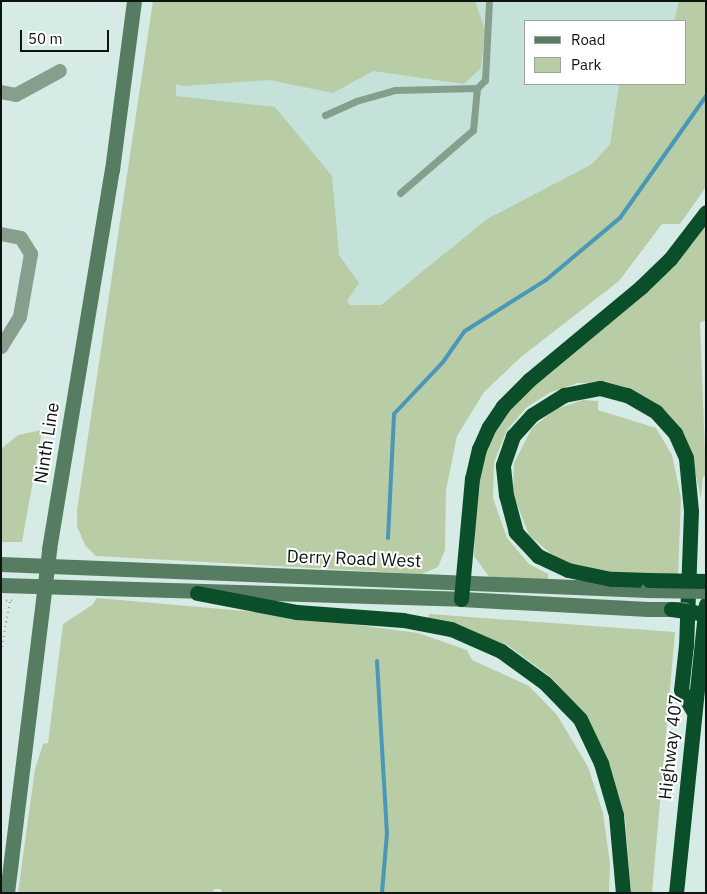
<!DOCTYPE html>
<html>
<head>
<meta charset="utf-8">
<style>
	body { margin:0 }
	#map { position:relative; width:707px; height:894px; overflow:hidden; background:#d7ebe6; font-family:"IBM Plex Sans",sans-serif }
	div>[style] { position:absolute }
	.built>* { inset:0; background:#c5e2da }
	.green>* { inset:0; background:#b8cca6 }
	.stream>* { height:4px; margin:-2px; padding:0 2px; transform-origin:2px; border-radius:2px; background:#4898b6 }
	.path>* { height:2px; margin-top:-1px; transform-origin:0; background:repeating-linear-gradient(90deg,#909f9b 0 1px,transparent 0 5px) }
	.lane>* { height:7px; margin:-3.5px; padding:0 3.5px; transform-origin:3.5px; border-radius:3.5px; background:#859f8c }
	.street>* { height:14px; margin:-7px; padding:0 7px; transform-origin:7px; border-radius:7px; background:#859f8c }
	.secondary>* { height:15px; margin:-7.5px; padding:0 7.5px; transform-origin:7.5px; border-radius:7.5px; background:#567d62 }
	.highway>* { height:15px; margin:-7.5px; padding:0 7.5px; transform-origin:7.5px; border-radius:7.5px; background:#0b4f2a }
	.secondary-bridge>* { height:15px; margin:-7.5px; padding:0 7.5px; transform-origin:7.5px; border-radius:7.5px; background:#567d62 }
	.highway-bridge>* { height:15px; margin:-7.5px; padding:0 7.5px; transform-origin:7.5px; border-radius:7.5px; background:#0b4f2a }
	span { translate:-50% -50%; white-space:nowrap; text-align:center; line-height:1.15; -webkit-text-stroke:4px #fff; paint-order:stroke }
	.street-label { font-size:18px; color:#0d1412 }
	.frame { position:absolute; inset:0; border:2px solid #0d1412; pointer-events:none }
	.legend { position:absolute; left:524px; top:20px; width:162px; height:65px; box-sizing:border-box; background:#fff; border:1px solid #9ea1a0; margin:0; padding:6px 9px; list-style:none; font-size:15px; color:#0d1412 }
	.legend li { display:flex; align-items:center; gap:10px; height:25px }
	.legend b { width:25px; border:1px solid #9ea1a0 }
	.scale { position:absolute; left:20px; top:30px; width:89px; height:22px; box-sizing:border-box; border:2px solid #0d1412; border-top:0; padding-left:6px; font-size:15px; line-height:18px; white-space:nowrap; color:#0d1412; -webkit-text-stroke:4px #fff; paint-order:stroke }
</style>
</head>
<body>
<div id="map">
	<div class="built">
		<i style="clip-path:polygon(185px 1px,679px 1px,674px 21px,526px 21px,526px 84px,619px 84px,610px 144px,592px 164px,487px 219px,381px 305px,141px 303px)"></i>
	</div>
	<div class="green">
		<i style="clip-path:polygon(153px 1px,475px 1px,485px 30px,481px 68px,464px 84px,373px 71px,333px 93px,269px 80px,183px 86px,176px 84px,176px 96px,275px 107px,332px 176px,339px 255px,359px 283px,347px 301px,350px 305px,381px 305px,487px 219px,592px 164px,610px 144px,619px 84px,686px 84px,686px 21px,674px 21px,679px 1px,706px 1px,706px 187px,680px 224px,662px 224px,619px 281px,521px 357px,484px 392px,457px 436px,446px 490px,445px 550px,438px 567px,422px 574px,96px 556px,85px 545px,77px 526px,77px 510px)"></i>
		<i style="clip-path:polygon(706px 225px,706px 320px,700px 323px,706px 477px,703px 476px,701px 498px,692px 458px,679px 430px,602px 383px,578px 383px,551px 392px,527px 407px,507px 430px,494px 462px,493px 498px,507px 538px,529px 564px,548px 574px,548px 581px,490px 578px,474px 556px,477px 480px,491px 437px,510px 408px,533px 382px,637px 301px,693px 243px)"></i>
		<i style="clip-path:polygon(583px 400px,598px 401px,598px 410px,656px 428px,672px 455px,681px 498px,678px 578px,603px 574px,557px 559px,529px 535px,513px 494px,514px 463px,532px 428px,556px 409px)"></i>
		<i style="clip-path:polygon(42px 430px,22px 542px,1px 542px,1px 449px,18px 435px)"></i>
		<i style="clip-path:polygon(97px 598px,268px 613px,418px 633px,467px 650px,472px 660px,529px 686px,557px 715px,588px 767px,603px 813px,610px 864px,609px 893px,222px 893px,221px 889px,214px 889px,213px 893px,18px 893px,35px 769px,43px 744px,48px 743px,63px 624px,92px 605px)"></i>
		<i style="clip-path:polygon(429px 614px,675px 632px,652px 893px,631px 893px,625px 817px,607px 760px,585px 716px,551px 677px,507px 645px,428px 618px)"></i>
	</div>
	<div class="stream">
		<i style="left:388px;top:538px;width:124px;rotate:-87.2deg"></i>
		<i style="left:394px;top:414px;width:71px;rotate:-46.7deg"></i>
		<i style="left:443px;top:362px;width:38px;rotate:-55deg"></i>
		<i style="left:465px;top:331px;width:96px;rotate:-32.2deg"></i>
		<i style="left:546px;top:280px;width:97px;rotate:-40deg"></i>
		<i style="left:620px;top:218px;width:149px;rotate:-54.8deg"></i>
		<i style="left:377px;top:661px;width:172px;rotate:86.7deg"></i>
		<i style="left:387px;top:833px;width:60px;rotate:94.8deg"></i>
	</div>
	<div class="path">
		<i style="left:1px;top:601px;width:15px;rotate:-4deg"></i>
		<i style="left:1px;top:652px;width:52px;rotate:-80deg"></i>
	</div>
	<div class="lane">
		<i style="left:325px;top:115px;width:34px;rotate:-24deg"></i>
		<i style="left:356px;top:101px;width:41px;rotate:-15.8deg"></i>
		<i style="left:395px;top:90px;width:82px;rotate:-1.4deg"></i>
		<i style="left:477px;top:88px;width:11px;rotate:-45deg"></i>
		<i style="left:485px;top:80px;width:79px;rotate:-87.1deg"></i>
		<i style="left:400px;top:193px;width:96px;rotate:-40.8deg"></i>
		<i style="left:473px;top:130px;width:42px;rotate:-84.6deg"></i>
	</div>
	<div class="street">
		<i style="left:1px;top:92px;width:15px;rotate:11deg"></i>
		<i style="left:16px;top:95px;width:50px;rotate:-28.6deg"></i>
		<i style="left:1px;top:234px;width:20px;rotate:11deg"></i>
		<i style="left:21px;top:238px;width:19px;rotate:58deg"></i>
		<i style="left:31px;top:254px;width:64px;rotate:99.9deg"></i>
		<i style="left:20px;top:317px;width:36px;rotate:122deg"></i>
	</div>
	<div class="secondary">
		<i style="left:1px;top:564px;width:647px;rotate:2.3deg"></i>
		<i style="left:1px;top:585px;width:460px;rotate:1.7deg"></i>
		<i style="left:461px;top:599px;width:187px;rotate:3.1deg"></i>
		<i style="left:7px;top:893px;width:347px;rotate:-83deg"></i>
		<i style="left:49px;top:549px;width:384px;rotate:-80.6deg"></i>
		<i style="left:112px;top:170px;width:170px;rotate:-82.6deg"></i>
	</div>
	<div class="highway">
		<i style="left:649px;top:580px;width:38px;rotate:-178deg"></i>
		<i style="left:611px;top:579px;width:44px;rotate:-168.2deg"></i>
		<i style="left:568px;top:570px;width:33px;rotate:-155deg"></i>
		<i style="left:538px;top:556px;width:33px;rotate:-133deg"></i>
		<i style="left:516px;top:532px;width:38px;rotate:-105deg"></i>
		<i style="left:506px;top:495px;width:30px;rotate:-96deg"></i>
		<i style="left:503px;top:465px;width:31px;rotate:-71deg"></i>
		<i style="left:513px;top:436px;width:28px;rotate:-48deg"></i>
		<i style="left:532px;top:415px;width:38px;rotate:-32deg"></i>
		<i style="left:564px;top:395px;width:37px;rotate:-11deg"></i>
		<i style="left:600px;top:388px;width:28px;rotate:15deg"></i>
		<i style="left:627px;top:395px;width:34px;rotate:30deg"></i>
		<i style="left:656px;top:412px;width:28px;rotate:48deg"></i>
		<i style="left:675px;top:433px;width:27px;rotate:66deg"></i>
		<i style="left:686px;top:458px;width:53px;rotate:84.6deg"></i>
		<i style="left:691px;top:511px;width:134px;rotate:92.1deg"></i>
		<i style="left:686px;top:645px;width:45px;rotate:96.3deg"></i>
		<i style="left:681px;top:690px;width:24px;rotate:60deg"></i>
		<i style="left:197px;top:593px;width:102px;rotate:10.8deg"></i>
		<i style="left:297px;top:612px;width:106px;rotate:4.3deg"></i>
		<i style="left:403px;top:620px;width:49px;rotate:10.6deg"></i>
		<i style="left:451px;top:629px;width:55px;rotate:23.7deg"></i>
		<i style="left:501px;top:651px;width:54px;rotate:36deg"></i>
		<i style="left:545px;top:683px;width:50px;rotate:45.8deg"></i>
		<i style="left:580px;top:719px;width:49px;rotate:64.5deg"></i>
		<i style="left:601px;top:763px;width:54px;rotate:73.9deg"></i>
		<i style="left:616px;top:815px;width:78px;rotate:84.9deg"></i>
		<i style="left:461px;top:599px;width:121px;rotate:-84.8deg"></i>
		<i style="left:472px;top:479px;width:31px;rotate:-77deg"></i>
		<i style="left:479px;top:449px;width:24px;rotate:-66deg"></i>
		<i style="left:489px;top:427px;width:25px;rotate:-56deg"></i>
		<i style="left:503px;top:406px;width:37px;rotate:-45deg"></i>
		<i style="left:529px;top:380px;width:146px;rotate:-39.7deg"></i>
		<i style="left:641px;top:287px;width:40px;rotate:-44deg"></i>
		<i style="left:670px;top:259px;width:59px;rotate:-52.5deg"></i>
		<i style="left:676px;top:893px;width:290px;rotate:-84.1deg"></i>
	</div>
	<div class="secondary-bridge">
		<i style="left:647px;top:590px;width:59px;rotate:1deg"></i>
		<i style="left:648px;top:609px;width:36px"></i>
	</div>
	<div class="highway-bridge">
		<i style="left:649px;top:580px;width:57px;rotate:1deg"></i>
		<i style="left:671px;top:609px;width:35px;rotate:8deg"></i>
	</div>
	<div class="street-label">
		<span style="left:47px;top:443px;rotate:-81deg">Ninth Line</span>
		<span style="left:354px;top:559px;rotate:2deg">Derry Road West</span>
		<span style="left:671px;top:747px;rotate:-84deg">Highway 407</span>
	</div>
	<div class="frame"></div>
	<ul class="legend">
	<li><b style="height:6px;background:#567d62"></b>Road</li>
	<li><b style="height:14px;background:#b8cca6"></b>Park</li>
	</ul>
	<div class="scale">50 m</div>
</div>
</body>
</html>
